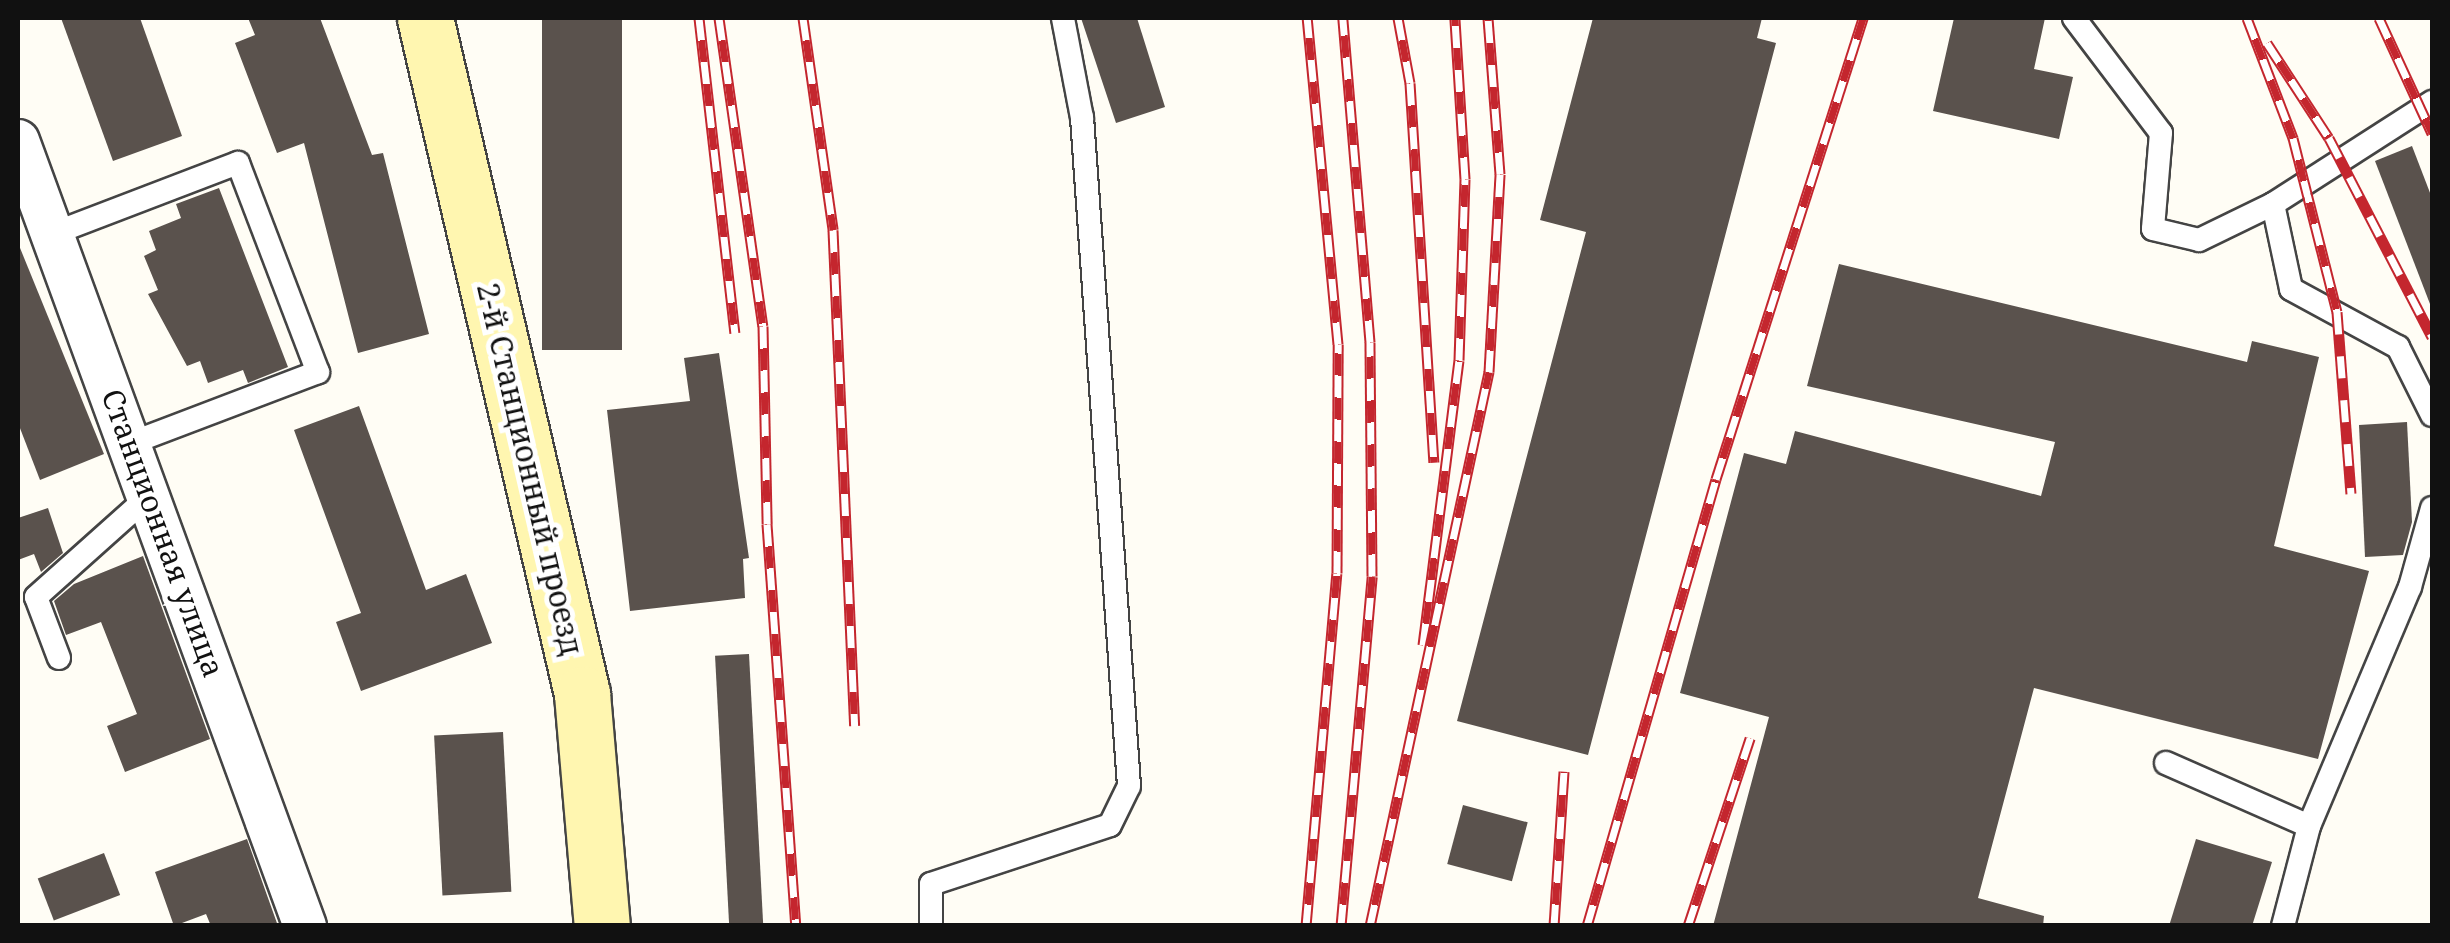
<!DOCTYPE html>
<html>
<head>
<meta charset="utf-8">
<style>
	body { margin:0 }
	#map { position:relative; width:2450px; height:943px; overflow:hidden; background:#fffdf5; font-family:"Noto Serif",serif }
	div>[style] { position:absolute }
	.building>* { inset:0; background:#5a524d; transform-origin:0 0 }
	.roads { filter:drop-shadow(2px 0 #444) drop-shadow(-2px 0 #444) drop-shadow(0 2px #444) drop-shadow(0 -2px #444) }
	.lane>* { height:22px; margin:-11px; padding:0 11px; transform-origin:11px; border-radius:11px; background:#fff }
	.street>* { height:42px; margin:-21px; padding:0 21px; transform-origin:21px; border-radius:21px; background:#fff }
	.secondary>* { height:55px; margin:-27.5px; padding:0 27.5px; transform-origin:27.5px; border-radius:27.5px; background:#fff6b0 }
	.rail>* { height:11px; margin-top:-5.5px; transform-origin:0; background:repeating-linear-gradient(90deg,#fff 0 22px,#c4262e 0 44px); box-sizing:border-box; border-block:2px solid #c4262e }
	span { translate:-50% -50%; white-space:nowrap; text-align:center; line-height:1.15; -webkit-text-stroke:10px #fff; paint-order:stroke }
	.street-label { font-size:30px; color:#111 }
	.frame { position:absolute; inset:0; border:20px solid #111; pointer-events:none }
</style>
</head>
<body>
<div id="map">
	<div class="building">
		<i style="clip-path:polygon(61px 18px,140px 18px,182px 136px,113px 161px)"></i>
		<i style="clip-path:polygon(248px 18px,320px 18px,372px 155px,383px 153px,429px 334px,358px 353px,304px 143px,277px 153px,235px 43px,255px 35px)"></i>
		<i style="left:542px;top:18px;width:80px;height:332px"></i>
		<i style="clip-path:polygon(1081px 18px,1137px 18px,1165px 107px,1116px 123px)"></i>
		<i style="clip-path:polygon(1593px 18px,1762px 18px,1757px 38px,1776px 43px,1588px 755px,1457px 721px,1586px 232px,1540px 220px)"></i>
		<i style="clip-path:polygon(1954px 18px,2045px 18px,2034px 69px,2073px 77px,2059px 139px,1933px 111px)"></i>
		<i style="clip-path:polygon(2412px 146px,2432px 198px,2430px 304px,2375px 161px)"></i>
		<i style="clip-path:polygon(219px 188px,288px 367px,248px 383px,243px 370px,208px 383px,200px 361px,187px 366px,148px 294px,158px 290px,144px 256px,156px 250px,149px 231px,181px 218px,176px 204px)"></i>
		<i style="clip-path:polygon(18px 243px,104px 454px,40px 480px,18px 423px)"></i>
		<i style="clip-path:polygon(1839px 264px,2247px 362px,2252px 341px,2319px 357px,2274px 546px,2369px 571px,2318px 759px,2034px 688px,1978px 898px,2044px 916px,2043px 926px,1713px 926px,1769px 717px,1680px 693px,1744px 453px,1786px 464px,1795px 431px,2041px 496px,2055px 442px,1807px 386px)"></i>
		<i style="clip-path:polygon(719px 353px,749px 558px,743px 559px,745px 598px,630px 611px,607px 410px,690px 401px,684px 358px)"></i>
		<i style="clip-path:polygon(359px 406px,426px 590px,466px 574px,492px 643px,361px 691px,336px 622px,361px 613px,294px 430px)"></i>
		<i style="clip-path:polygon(2407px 422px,2412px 522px,2403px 555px,2365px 557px,2359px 425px)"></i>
		<i style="clip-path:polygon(48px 508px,63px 553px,41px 572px,34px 554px,18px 560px,18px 518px)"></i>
		<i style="clip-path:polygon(143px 556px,210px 739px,125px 772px,107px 726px,137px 714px,101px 622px,66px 635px,54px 601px,74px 584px)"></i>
		<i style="left:749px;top:654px;width:272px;height:34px;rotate:87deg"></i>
		<i style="left:503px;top:732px;width:160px;height:69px;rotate:87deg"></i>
		<i style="left:1463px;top:805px;width:67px;height:61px;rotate:15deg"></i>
		<i style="clip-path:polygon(247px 839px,278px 926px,211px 926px,206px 914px,174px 926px,155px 872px)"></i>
		<i style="clip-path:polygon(2196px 839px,2272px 862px,2252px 926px,2169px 926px)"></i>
		<i style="left:104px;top:853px;width:45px;height:71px;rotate:69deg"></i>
	</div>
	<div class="roads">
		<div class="lane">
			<i style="left:2074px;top:18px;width:144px;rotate:52.9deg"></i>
			<i style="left:2161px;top:133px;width:96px;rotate:94.8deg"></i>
			<i style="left:2153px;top:229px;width:47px;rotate:13.4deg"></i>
			<i style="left:2199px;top:240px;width:82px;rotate:-25.9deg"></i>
			<i style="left:2273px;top:204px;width:189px;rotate:-32.7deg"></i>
			<i style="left:2273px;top:204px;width:87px;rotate:78deg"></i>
			<i style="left:2291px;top:289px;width:122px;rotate:28.5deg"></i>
			<i style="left:2398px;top:347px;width:76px;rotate:63.4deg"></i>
			<i style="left:52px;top:234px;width:199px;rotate:-20.9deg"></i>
			<i style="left:238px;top:163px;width:224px;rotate:69.1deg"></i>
			<i style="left:318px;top:372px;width:200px;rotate:159.2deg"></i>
			<i style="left:59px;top:658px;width:65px;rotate:-110.7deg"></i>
			<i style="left:36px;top:597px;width:154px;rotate:-41.8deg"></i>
			<i style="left:2166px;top:763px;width:156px;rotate:23.8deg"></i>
			<i style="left:931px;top:926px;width:42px;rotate:-90deg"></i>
			<i style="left:931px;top:884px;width:188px;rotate:-18.2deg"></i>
			<i style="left:1110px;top:825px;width:43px;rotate:-64deg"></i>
			<i style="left:1129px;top:786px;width:670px;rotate:-94.02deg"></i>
			<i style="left:1082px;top:118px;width:102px;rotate:-100.8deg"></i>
			<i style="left:2283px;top:926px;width:103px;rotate:-75.4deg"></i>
			<i style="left:2309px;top:826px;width:259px;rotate:-67.1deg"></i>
			<i style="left:2410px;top:587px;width:82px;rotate:-74.4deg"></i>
		</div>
		<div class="street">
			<i style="left:18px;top:141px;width:836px;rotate:69.92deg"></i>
		</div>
		<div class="secondary">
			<i style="left:425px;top:18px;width:694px;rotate:76.92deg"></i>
			<i style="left:582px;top:694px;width:233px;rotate:85.1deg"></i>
		</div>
	</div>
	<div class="rail">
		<i style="left:699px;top:18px;width:317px;rotate:83.5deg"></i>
		<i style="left:719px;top:18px;width:311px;rotate:81.9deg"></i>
		<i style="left:763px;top:326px;width:198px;rotate:88.8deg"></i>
		<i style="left:767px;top:524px;width:403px;rotate:85.9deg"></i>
		<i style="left:803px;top:18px;width:214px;rotate:81.9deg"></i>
		<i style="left:833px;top:230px;width:496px;rotate:87.5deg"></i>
		<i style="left:1398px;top:18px;width:66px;rotate:79.5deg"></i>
		<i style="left:1410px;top:83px;width:380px;rotate:86.4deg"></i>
		<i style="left:2247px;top:18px;width:129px;rotate:69deg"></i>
		<i style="left:2293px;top:138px;width:179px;rotate:75.8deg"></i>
		<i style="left:2337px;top:312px;width:182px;rotate:85.6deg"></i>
		<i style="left:2379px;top:18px;width:127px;rotate:65.3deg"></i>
		<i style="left:2267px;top:43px;width:113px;rotate:56.9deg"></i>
		<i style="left:2329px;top:138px;width:224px;rotate:62.6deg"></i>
		<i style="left:1423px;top:645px;width:287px;rotate:-82.8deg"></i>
		<i style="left:1459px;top:360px;width:181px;rotate:-88.1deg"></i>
		<i style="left:1465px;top:179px;width:161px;rotate:-93.6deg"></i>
		<i style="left:1306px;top:926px;width:354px;rotate:-85deg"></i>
		<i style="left:1337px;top:573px;width:229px;rotate:-89.7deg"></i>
		<i style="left:1338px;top:344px;width:327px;rotate:-95.4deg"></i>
		<i style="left:1341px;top:926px;width:351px;rotate:-84.9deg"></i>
		<i style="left:1372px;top:576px;width:234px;rotate:-90.5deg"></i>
		<i style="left:1370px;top:342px;width:325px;rotate:-94.8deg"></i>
		<i style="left:1370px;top:926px;width:567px;rotate:-77.88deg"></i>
		<i style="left:1489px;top:372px;width:198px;rotate:-86.8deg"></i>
		<i style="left:1500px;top:174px;width:156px;rotate:-94.4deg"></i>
		<i style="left:1554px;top:926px;width:155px;rotate:-86.3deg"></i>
		<i style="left:1587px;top:926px;width:465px;rotate:-73.9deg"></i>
		<i style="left:1716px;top:479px;width:484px;rotate:-72.3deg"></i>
		<i style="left:1688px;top:926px;width:198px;rotate:-71.7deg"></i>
	</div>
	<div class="street-label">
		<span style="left:530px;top:469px;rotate:77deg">2-й Станционный проезд</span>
		<span style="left:163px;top:533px;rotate:70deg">Станционная улица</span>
	</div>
	<div class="frame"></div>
</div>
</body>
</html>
